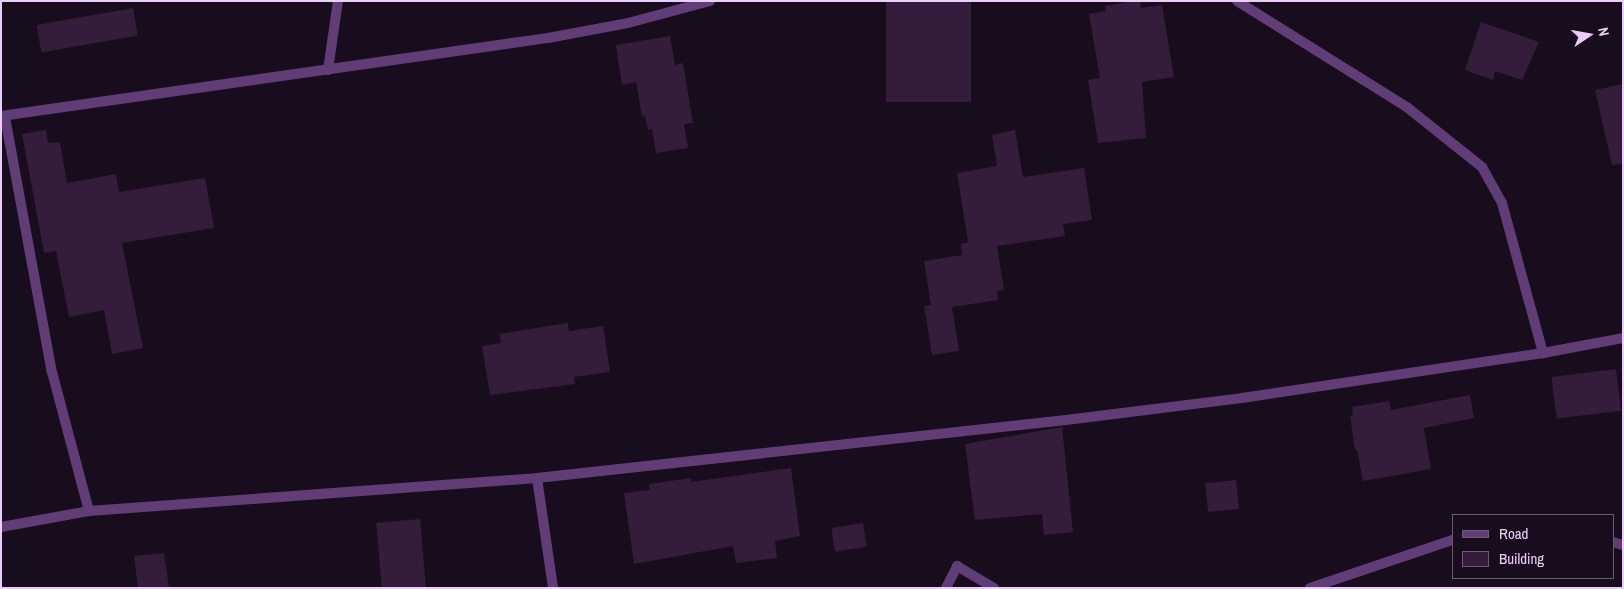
<!DOCTYPE html>
<html>
<head>
<meta charset="utf-8">
<style>
	body { margin:0 }
	#map { position:relative; width:1624px; height:589px; overflow:hidden; background:#180d1c; font-family:"Archivo Narrow",sans-serif }
	div>[style] { position:absolute }
	.building>* { inset:0; background:#341c3b; transform-origin:0 0 }
	.street>* { height:10px; margin:-5px; padding:0 5px; transform-origin:5px; border-radius:5px; background:#603d76 }
	span { translate:-50% -50%; white-space:nowrap; text-align:center; line-height:1.15; -webkit-text-stroke:5px #180d1c; paint-order:stroke }
	.frame { position:absolute; inset:0; border:2px solid #eccefa; pointer-events:none }
	.legend { position:absolute; left:1452px; top:514px; width:162px; height:65px; box-sizing:border-box; background:#180d1c; border:1px solid #6d5a75; margin:0; padding:6px 9px; list-style:none; font-size:15px; color:#eccefa }
	.legend li { display:flex; align-items:center; gap:10px; height:25px }
	.legend b { width:25px; border:1px solid #6d5a75 }
	.north { position:absolute; left:1564px; top:10px; width:50px; height:50px; -webkit-text-stroke:4px #180d1c; paint-order:stroke; rotate:78deg; font-size:14px; font-weight:700; line-height:20px; text-align:center; color:#eccefa }
	.north::after { content:''; display:block; margin:auto; width:18px; height:22px; background:#eccefa; clip-path:polygon(50% 0,100% 100%,50% 72%,0 100%) }
</style>
</head>
<body>
<div id="map">
	<div class="building">
		<i style="left:886px;top:1px;width:85px;height:101px"></i>
		<i style="clip-path:polygon(1134px 1px,1140px 1px,1141px 8px,1162px 5px,1174px 77px,1142px 82px,1146px 138px,1098px 143px,1088px 80px,1100px 78px,1089px 14px,1106px 11px,1105px 6px)"></i>
		<i style="left:133px;top:8px;width:28px;height:98px;rotate:80deg"></i>
		<i style="clip-path:polygon(1481px 22px,1539px 42px,1522px 80px,1495px 71px,1493px 80px,1465px 70px)"></i>
		<i style="clip-path:polygon(670px 36px,675px 65px,683px 63px,693px 123px,684px 124px,688px 148px,656px 153px,652px 129px,648px 130px,645px 116px,642px 117px,636px 82px,622px 85px,616px 45px)"></i>
		<i style="clip-path:polygon(1623px 84px,1623px 164px,1612px 165px,1595px 90px)"></i>
		<i style="clip-path:polygon(46px 130px,48px 143px,60px 142px,67px 183px,116px 174px,119px 192px,205px 178px,214px 228px,122px 243px,143px 348px,112px 354px,104px 310px,69px 317px,56px 251px,44px 253px,22px 134px)"></i>
		<i style="clip-path:polygon(1015px 130px,1023px 177px,1084px 168px,1092px 220px,1063px 224px,1065px 236px,997px 246px,1004px 290px,997px 291px,998px 300px,952px 307px,959px 351px,932px 355px,924px 306px,931px 305px,924px 261px,962px 255px,961px 244px,968px 242px,957px 173px,997px 166px,992px 135px)"></i>
		<i style="clip-path:polygon(568px 323px,569px 331px,603px 326px,610px 372px,574px 377px,575px 384px,490px 395px,482px 346px,501px 343px,499px 334px)"></i>
		<i style="left:1616px;top:369px;width:42px;height:65px;rotate:83deg"></i>
		<i style="clip-path:polygon(1470px 395px,1474px 418px,1424px 428px,1431px 469px,1363px 481px,1357px 450px,1355px 450px,1350px 416px,1353px 415px,1352px 407px,1389px 401px,1391px 410px)"></i>
		<i style="clip-path:polygon(1062px 427px,1073px 532px,1044px 535px,1042px 514px,975px 520px,965px 444px)"></i>
		<i style="clip-path:polygon(791px 468px,800px 536px,775px 541px,777px 558px,736px 563px,733px 546px,634px 564px,624px 493px,650px 490px,649px 484px,691px 478px,691px 482px)"></i>
		<i style="left:1236px;top:480px;width:29px;height:31px;rotate:84deg"></i>
		<i style="left:420px;top:519px;width:69px;height:44px;rotate:85deg"></i>
		<i style="left:863px;top:523px;width:24px;height:32px;rotate:81deg"></i>
		<i style="clip-path:polygon(164px 553px,169px 588px,138px 588px,134px 556px)"></i>
	</div>
	<div class="street">
		<i style="left:1237px;top:1px;width:202px;rotate:32deg"></i>
		<i style="left:1408px;top:108px;width:95px;rotate:38.6deg"></i>
		<i style="left:1482px;top:167px;width:41px;rotate:60.9deg"></i>
		<i style="left:1502px;top:203px;width:156px;rotate:74.7deg"></i>
		<i style="left:328px;top:70px;width:70px;rotate:-81.8deg"></i>
		<i style="left:1px;top:116px;width:553px;rotate:-8.12deg"></i>
		<i style="left:548px;top:38px;width:81px;rotate:-10.6deg"></i>
		<i style="left:628px;top:23px;width:85px;rotate:-15deg"></i>
		<i style="left:5px;top:117px;width:259px;rotate:79.6deg"></i>
		<i style="left:52px;top:372px;width:144px;rotate:75.1deg"></i>
		<i style="left:537px;top:478px;width:111px;rotate:81.7deg"></i>
		<i style="left:1px;top:527px;width:89px;rotate:-10.3deg"></i>
		<i style="left:89px;top:511px;width:449px;rotate:-4.2deg"></i>
		<i style="left:537px;top:478px;width:532px;rotate:-6.26deg"></i>
		<i style="left:1066px;top:420px;width:177px;rotate:-7.1deg"></i>
		<i style="left:1242px;top:398px;width:304px;rotate:-8.5deg"></i>
		<i style="left:1543px;top:353px;width:81px;rotate:-10.6deg"></i>
		<i style="left:1613px;top:542px;width:10px;rotate:17deg"></i>
		<i style="left:946px;top:588px;width:25px;rotate:-63deg"></i>
		<i style="left:957px;top:566px;width:43px;rotate:30.7deg"></i>
		<i style="left:1310px;top:588px;width:151px;rotate:-18.6deg"></i>
	</div>
	<div class="frame"></div>
	<ul class="legend">
	<li><b style="height:6px;background:#603d76"></b>Road</li>
	<li><b style="height:14px;background:#341c3b"></b>Building</li>
	</ul>
	<div class="north">N</div>
</div>
</body>
</html>
